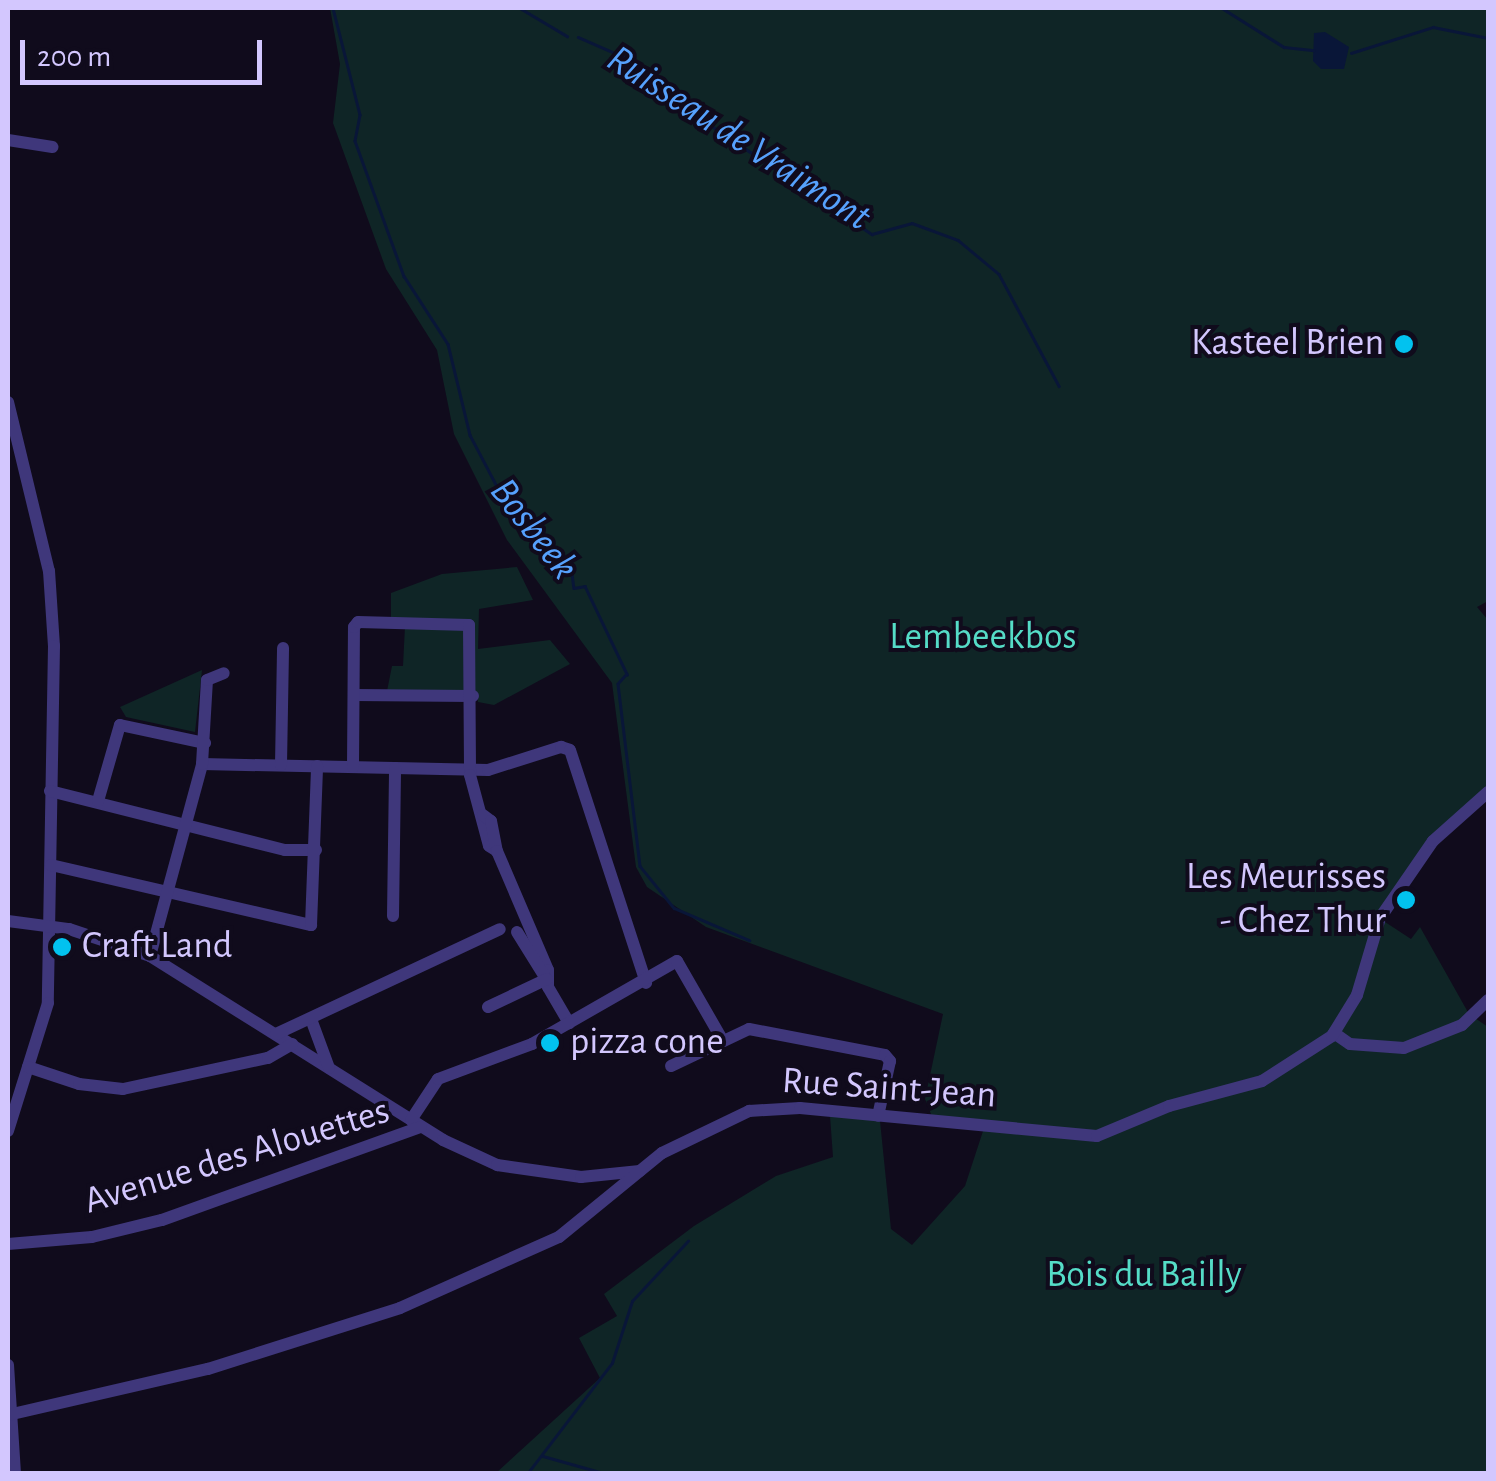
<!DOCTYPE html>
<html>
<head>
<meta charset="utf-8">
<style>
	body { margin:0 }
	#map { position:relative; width:1496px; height:1481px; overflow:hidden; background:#100b1c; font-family:"Alegreya Sans",sans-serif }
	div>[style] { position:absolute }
	.green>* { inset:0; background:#0f2526 }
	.water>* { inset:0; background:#091638 }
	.stream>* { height:2.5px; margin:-1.25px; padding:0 1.25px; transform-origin:1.25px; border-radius:1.25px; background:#091638 }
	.minor>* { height:12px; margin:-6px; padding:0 6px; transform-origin:6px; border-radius:6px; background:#3f377b }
	.dots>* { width:28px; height:28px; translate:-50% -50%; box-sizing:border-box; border:5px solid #100b1c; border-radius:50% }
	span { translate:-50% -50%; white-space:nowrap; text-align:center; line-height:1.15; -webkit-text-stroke:8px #100b1c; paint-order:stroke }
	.poi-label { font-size:38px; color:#d3c7fe }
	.right { translate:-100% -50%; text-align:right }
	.left { translate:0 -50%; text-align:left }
	.park-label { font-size:38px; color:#55dcc7 }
	.street-label { font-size:38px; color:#d3c7fe }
	.water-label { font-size:40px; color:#56a1fd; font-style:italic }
	.frame { position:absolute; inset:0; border:10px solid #d3c7fe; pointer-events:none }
	.scale { position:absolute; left:20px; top:40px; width:242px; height:45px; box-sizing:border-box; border:5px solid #d3c7fe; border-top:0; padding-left:12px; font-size:30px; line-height:35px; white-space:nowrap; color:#d3c7fe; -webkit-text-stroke:8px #100b1c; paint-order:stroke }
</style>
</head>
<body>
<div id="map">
	<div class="green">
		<i style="clip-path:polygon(330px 8px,1488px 8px,1488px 601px,1477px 607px,1488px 620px,1488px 786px,1428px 840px,1382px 920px,1411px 939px,1420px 927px,1469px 1014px,1488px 1027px,1488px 1473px,496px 1473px,600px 1378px,579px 1338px,617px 1316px,604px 1294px,694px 1226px,776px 1176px,833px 1157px,830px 1116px,880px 1121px,891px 1229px,912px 1245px,965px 1186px,985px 1125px,933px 1119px,925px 1099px,943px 1014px,706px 927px,647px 887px,636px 867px,612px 683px,507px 540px,454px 434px,437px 350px,386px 269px,333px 123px,340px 64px)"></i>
		<i style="clip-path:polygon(517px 567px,533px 600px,479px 609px,478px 649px,550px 640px,570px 664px,494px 705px,478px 702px,477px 692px,387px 691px,392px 666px,403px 666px,405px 626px,391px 617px,391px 593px,442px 574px)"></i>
		<i style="clip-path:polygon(202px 670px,195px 732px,126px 717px,120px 707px)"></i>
	</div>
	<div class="water">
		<i style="clip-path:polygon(1325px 32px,1349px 47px,1344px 69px,1321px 69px,1313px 61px,1314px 33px)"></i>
	</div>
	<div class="stream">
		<i style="left:333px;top:8px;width:110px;rotate:75.8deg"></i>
		<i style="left:360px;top:115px;width:26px;rotate:101deg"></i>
		<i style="left:355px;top:141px;width:144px;rotate:70.1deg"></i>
		<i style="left:404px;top:276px;width:81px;rotate:57.1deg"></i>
		<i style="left:448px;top:344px;width:94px;rotate:76.4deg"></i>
		<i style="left:470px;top:435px;width:90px;rotate:62.3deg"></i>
		<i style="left:512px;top:515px;width:31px;rotate:31deg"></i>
		<i style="left:539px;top:531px;width:47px;rotate:46.7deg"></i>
		<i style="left:571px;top:565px;width:23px;rotate:83deg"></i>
		<i style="left:574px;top:588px;width:11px;rotate:-10deg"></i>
		<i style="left:585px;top:586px;width:98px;rotate:64.5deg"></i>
		<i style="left:627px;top:674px;width:13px;rotate:132deg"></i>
		<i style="left:618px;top:684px;width:183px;rotate:83.1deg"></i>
		<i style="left:640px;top:866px;width:54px;rotate:51deg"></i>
		<i style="left:674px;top:908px;width:82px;rotate:23.1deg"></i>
		<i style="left:520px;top:8px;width:55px;rotate:30.8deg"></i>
		<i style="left:1222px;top:8px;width:73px;rotate:32.2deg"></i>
		<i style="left:1284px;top:47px;width:30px;rotate:6deg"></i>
		<i style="left:578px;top:37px;width:68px;rotate:23.5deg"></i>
		<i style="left:640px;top:64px;width:77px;rotate:42.4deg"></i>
		<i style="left:697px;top:116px;width:145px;rotate:34deg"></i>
		<i style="left:1351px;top:53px;width:86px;rotate:-17.6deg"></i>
		<i style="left:1433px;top:27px;width:56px;rotate:11.3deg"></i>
		<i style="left:848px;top:218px;width:29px;rotate:34deg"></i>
		<i style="left:872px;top:234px;width:41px;rotate:-15.4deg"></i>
		<i style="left:912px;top:223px;width:49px;rotate:20.3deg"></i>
		<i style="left:958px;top:240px;width:53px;rotate:39.7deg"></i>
		<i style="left:999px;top:274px;width:127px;rotate:61.8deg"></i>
		<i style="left:543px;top:1456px;width:66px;rotate:15.7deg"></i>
		<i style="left:527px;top:1474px;width:140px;rotate:-52.6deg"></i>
		<i style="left:612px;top:1363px;width:65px;rotate:-72.1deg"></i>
		<i style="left:632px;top:1301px;width:82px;rotate:-47deg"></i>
	</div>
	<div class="minor">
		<i style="left:8px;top:140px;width:45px;rotate:9deg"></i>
		<i style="left:8px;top:402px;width:174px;rotate:76.4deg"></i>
		<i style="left:49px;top:571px;width:75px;rotate:86.2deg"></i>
		<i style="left:54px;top:646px;width:357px;rotate:91deg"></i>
		<i style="left:48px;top:1003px;width:134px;rotate:107.4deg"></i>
		<i style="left:354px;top:695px;width:119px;rotate:0.5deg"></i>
		<i style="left:202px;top:764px;width:286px;rotate:1.2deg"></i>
		<i style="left:488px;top:770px;width:77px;rotate:-17.5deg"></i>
		<i style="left:561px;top:747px;width:9px;rotate:18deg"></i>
		<i style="left:570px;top:750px;width:245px;rotate:71.9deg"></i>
		<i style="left:281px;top:765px;width:117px;rotate:-89deg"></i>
		<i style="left:353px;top:767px;width:140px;rotate:-89.6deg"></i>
		<i style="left:354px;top:627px;width:6px;rotate:-51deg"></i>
		<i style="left:358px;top:622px;width:111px;rotate:1.5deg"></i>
		<i style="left:469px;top:625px;width:150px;rotate:89.6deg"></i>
		<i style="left:470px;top:775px;width:73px;rotate:75deg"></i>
		<i style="left:489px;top:846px;width:9px;rotate:32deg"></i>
		<i style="left:50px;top:791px;width:242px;rotate:14.1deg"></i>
		<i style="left:285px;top:850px;width:31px"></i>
		<i style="left:98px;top:801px;width:79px;rotate:-73.9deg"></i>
		<i style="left:120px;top:725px;width:87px;rotate:12deg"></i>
		<i style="left:483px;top:815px;width:10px;rotate:37deg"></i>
		<i style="left:491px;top:821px;width:31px;rotate:79deg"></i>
		<i style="left:497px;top:851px;width:129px;rotate:66.8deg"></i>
		<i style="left:548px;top:970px;width:17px;rotate:90deg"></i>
		<i style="left:548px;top:987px;width:42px;rotate:59.7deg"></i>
		<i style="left:51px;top:865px;width:267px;rotate:13deg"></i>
		<i style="left:311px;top:925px;width:159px;rotate:-87.8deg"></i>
		<i style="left:393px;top:916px;width:148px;rotate:-89.2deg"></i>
		<i style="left:8px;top:921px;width:62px;rotate:7.5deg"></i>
		<i style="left:69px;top:929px;width:85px;rotate:18.4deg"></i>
		<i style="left:150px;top:956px;width:346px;rotate:32.1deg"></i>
		<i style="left:443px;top:1140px;width:60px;rotate:24.8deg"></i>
		<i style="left:497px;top:1165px;width:85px;rotate:8.1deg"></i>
		<i style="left:581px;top:1177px;width:59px;rotate:-5.8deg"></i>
		<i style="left:517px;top:932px;width:53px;rotate:58.1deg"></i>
		<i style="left:150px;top:956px;width:199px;rotate:-74.8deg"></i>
		<i style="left:202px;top:764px;width:84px;rotate:-86.6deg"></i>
		<i style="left:207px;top:680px;width:18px;rotate:-22deg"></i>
		<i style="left:488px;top:1007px;width:65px;rotate:-25.4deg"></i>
		<i style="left:311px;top:1019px;width:52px;rotate:69.8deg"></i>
		<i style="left:1334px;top:1033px;width:19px;rotate:35deg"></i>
		<i style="left:1350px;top:1044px;width:54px;rotate:4.2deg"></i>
		<i style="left:1404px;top:1048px;width:62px;rotate:-21.6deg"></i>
		<i style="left:1462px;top:1025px;width:36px;rotate:-44deg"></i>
		<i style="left:276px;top:1034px;width:247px;rotate:-25.1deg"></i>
		<i style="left:671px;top:1066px;width:86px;rotate:-25.4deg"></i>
		<i style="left:749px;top:1029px;width:138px;rotate:10.8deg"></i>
		<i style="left:885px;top:1055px;width:8px;rotate:50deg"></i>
		<i style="left:890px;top:1061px;width:56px;rotate:102.3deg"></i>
		<i style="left:28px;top:1067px;width:54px;rotate:18.4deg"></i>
		<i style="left:79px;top:1084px;width:44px;rotate:6.5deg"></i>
		<i style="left:123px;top:1089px;width:148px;rotate:-12.1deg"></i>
		<i style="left:268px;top:1058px;width:28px;rotate:-30deg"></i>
		<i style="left:411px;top:1120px;width:49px;rotate:-56.6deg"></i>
		<i style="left:438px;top:1079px;width:100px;rotate:-20.4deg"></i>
		<i style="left:532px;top:1044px;width:167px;rotate:-29.8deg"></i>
		<i style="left:677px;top:961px;width:92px;rotate:60.1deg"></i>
		<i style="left:8px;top:1244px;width:84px;rotate:-4.8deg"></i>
		<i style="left:92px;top:1237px;width:72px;rotate:-13.7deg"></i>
		<i style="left:162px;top:1220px;width:275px;rotate:-19.8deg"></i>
		<i style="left:8px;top:1365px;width:109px;rotate:86.3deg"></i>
		<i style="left:8px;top:1415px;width:205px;rotate:-13deg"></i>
		<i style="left:208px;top:1369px;width:201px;rotate:-17.6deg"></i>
		<i style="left:400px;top:1308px;width:174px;rotate:-24.1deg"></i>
		<i style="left:559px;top:1237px;width:133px;rotate:-39.2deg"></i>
		<i style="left:662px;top:1153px;width:97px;rotate:-25.8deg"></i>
		<i style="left:749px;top:1111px;width:51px;rotate:-3.4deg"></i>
		<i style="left:800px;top:1108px;width:298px;rotate:5.4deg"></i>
		<i style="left:1097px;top:1136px;width:78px;rotate:-22.6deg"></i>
		<i style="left:1169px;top:1106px;width:96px;rotate:-15deg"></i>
		<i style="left:1262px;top:1081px;width:83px;rotate:-32.7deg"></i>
		<i style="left:1332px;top:1036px;width:48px;rotate:-58.6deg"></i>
		<i style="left:1357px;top:995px;width:80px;rotate:-73.4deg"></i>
		<i style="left:1380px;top:918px;width:93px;rotate:-55.5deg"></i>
		<i style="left:1433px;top:841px;width:74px;rotate:-41.7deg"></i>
	</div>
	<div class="dots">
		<i style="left:1404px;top:344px;background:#02c2ef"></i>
		<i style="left:1406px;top:900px;background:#02c2ef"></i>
		<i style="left:62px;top:947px;background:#02c2ef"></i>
		<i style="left:550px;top:1043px;background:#02c2ef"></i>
	</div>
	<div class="poi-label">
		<span class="right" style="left:1384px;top:344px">Kasteel Brien</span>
		<span class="right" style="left:1386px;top:900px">Les Meurisses<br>- Chez Thur</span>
		<span class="left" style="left:82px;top:947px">Craft Land</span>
		<span class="left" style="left:570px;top:1043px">pizza cone</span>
	</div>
	<div class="park-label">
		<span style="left:983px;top:638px">Lembeekbos</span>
		<span style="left:1144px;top:1276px">Bois du Bailly</span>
	</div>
	<div class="street-label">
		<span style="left:889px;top:1089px;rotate:4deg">Rue Saint-Jean</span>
		<span style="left:237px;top:1157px;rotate:-17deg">Avenue des Alouettes</span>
	</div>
	<div class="water-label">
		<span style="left:739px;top:138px;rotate:33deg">Ruisseau de Vraimont</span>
		<span style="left:534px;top:529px;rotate:52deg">Bosbeek</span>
	</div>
	<div class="frame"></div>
	<div class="scale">200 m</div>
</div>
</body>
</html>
